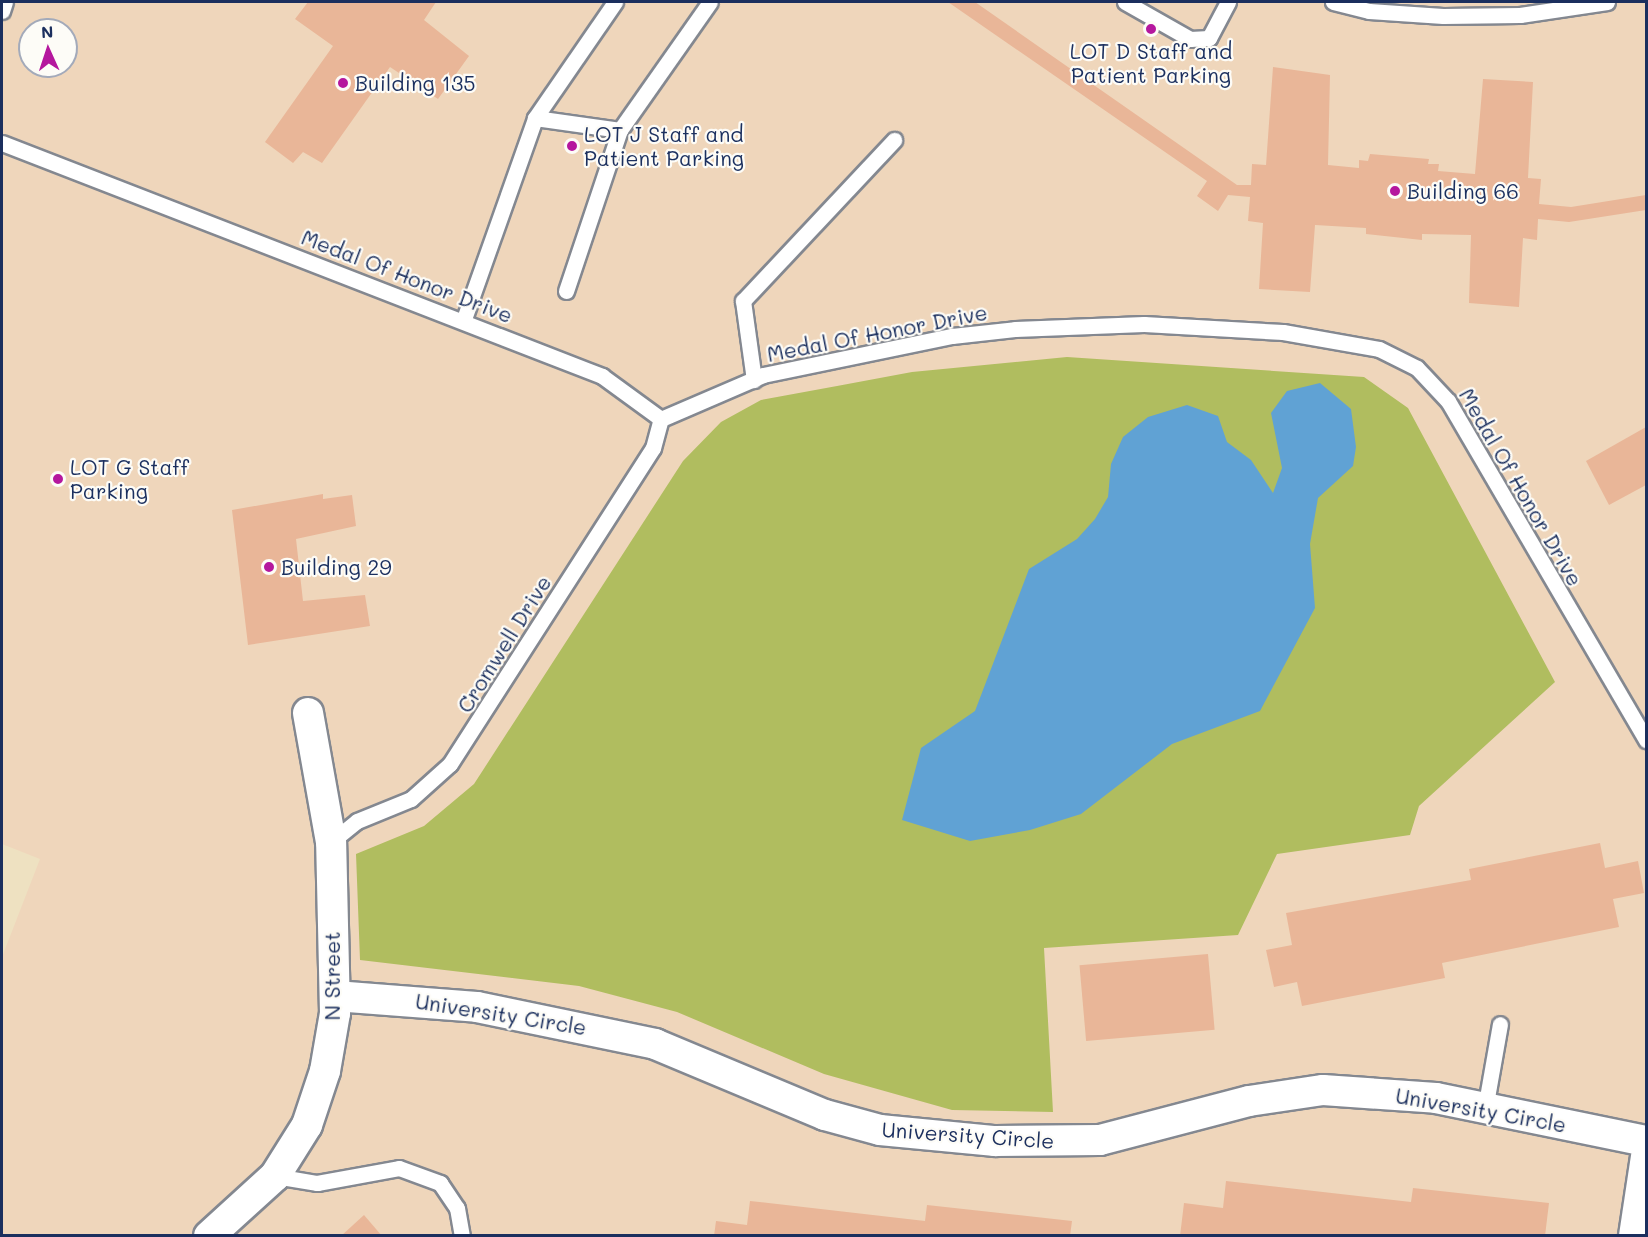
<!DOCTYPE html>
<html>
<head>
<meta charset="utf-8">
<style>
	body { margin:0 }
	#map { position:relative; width:1648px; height:1237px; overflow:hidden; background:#eee1c1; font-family:Mali,sans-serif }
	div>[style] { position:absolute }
	.built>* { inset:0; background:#efd6bb }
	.green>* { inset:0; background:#b0bd5f }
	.water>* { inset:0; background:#60a2d4 }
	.building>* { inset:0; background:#e9b698; transform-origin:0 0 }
	.roads { filter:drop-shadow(2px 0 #848890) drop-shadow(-2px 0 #848890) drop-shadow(0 2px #848890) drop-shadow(0 -2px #848890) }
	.lane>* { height:15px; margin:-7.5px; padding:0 7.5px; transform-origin:7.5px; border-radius:7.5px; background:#fff }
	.street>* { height:30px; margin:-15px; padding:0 15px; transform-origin:15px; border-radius:15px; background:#fff }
	.dots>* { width:16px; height:16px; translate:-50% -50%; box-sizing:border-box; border:3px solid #fdfcf7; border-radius:50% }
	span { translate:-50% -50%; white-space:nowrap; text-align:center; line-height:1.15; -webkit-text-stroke:4.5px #fdfcf7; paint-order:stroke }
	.poi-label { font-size:21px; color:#1b2f5e }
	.left { translate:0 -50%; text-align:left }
	.street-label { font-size:21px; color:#1b2f5e }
	.frame { position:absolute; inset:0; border:3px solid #1b2f5e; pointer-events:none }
	.north { position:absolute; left:18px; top:18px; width:60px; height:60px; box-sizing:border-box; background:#fdfcf7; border:2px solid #a3aaba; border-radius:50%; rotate:357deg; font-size:16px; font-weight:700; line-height:24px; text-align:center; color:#1b2f5e }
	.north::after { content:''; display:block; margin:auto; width:21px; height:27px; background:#b5179e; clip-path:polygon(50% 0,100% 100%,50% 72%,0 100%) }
</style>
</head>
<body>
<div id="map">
	<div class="built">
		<i style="clip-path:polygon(evenodd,2px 2px,1646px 2px,1646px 1235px,2px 1235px,2px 957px,40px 859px,2px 844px,2px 2px,30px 30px,66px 30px,66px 66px,30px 66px,30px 30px)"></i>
	</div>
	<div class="green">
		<i style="clip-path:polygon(1067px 357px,1364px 377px,1408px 408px,1555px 682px,1419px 806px,1410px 835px,1277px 854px,1238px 935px,1044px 948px,1053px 1112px,952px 1110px,824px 1074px,677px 1012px,579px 986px,360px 960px,356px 854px,424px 826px,474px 784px,683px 461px,721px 422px,761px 400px,837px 386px,912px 372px)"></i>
	</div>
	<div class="water">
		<i style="clip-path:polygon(1320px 383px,1351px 409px,1356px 447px,1353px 466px,1318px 498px,1310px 544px,1315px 608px,1260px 711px,1172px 744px,1081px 814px,1030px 830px,970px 841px,902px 820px,921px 748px,975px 711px,1029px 569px,1077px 539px,1095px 519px,1108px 497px,1111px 464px,1123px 437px,1148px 417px,1187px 405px,1218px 416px,1227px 442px,1251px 460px,1273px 493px,1282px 468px,1271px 413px,1287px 391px)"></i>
	</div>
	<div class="building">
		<i style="clip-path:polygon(308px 2px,436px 2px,424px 20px,469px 56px,438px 99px,390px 67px,322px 163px,303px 152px,293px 163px,265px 142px,333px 46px,295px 19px)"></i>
		<i style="clip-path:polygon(948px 2px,975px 2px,1237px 185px,1251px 185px,1252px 164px,1266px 165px,1273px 67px,1330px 75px,1328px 165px,1359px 168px,1359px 160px,1368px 161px,1370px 154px,1429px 159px,1428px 164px,1439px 164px,1438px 171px,1475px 174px,1483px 79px,1533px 82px,1528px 178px,1541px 179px,1539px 204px,1571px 207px,1646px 195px,1646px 210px,1569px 222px,1538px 219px,1537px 240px,1523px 238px,1519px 307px,1469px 303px,1471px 235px,1422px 234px,1422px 240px,1366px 234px,1366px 228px,1315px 225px,1310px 292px,1259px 289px,1263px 223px,1248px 221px,1250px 197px,1228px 195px,1218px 211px,1197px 196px,1207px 181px)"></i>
		<i style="clip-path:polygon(1646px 427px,1646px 485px,1609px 505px,1586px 461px)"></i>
		<i style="clip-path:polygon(323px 494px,323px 499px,352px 495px,356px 526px,296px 539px,303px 601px,365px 595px,370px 626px,248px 645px,232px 510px)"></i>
		<i style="clip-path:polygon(1600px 843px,1605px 868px,1638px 861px,1644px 893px,1613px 899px,1619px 927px,1442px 963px,1445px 978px,1302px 1006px,1297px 982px,1274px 987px,1266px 950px,1292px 945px,1286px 913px,1471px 880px,1469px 869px)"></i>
		<i style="left:1208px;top:954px;width:76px;height:129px;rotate:85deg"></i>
		<i style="clip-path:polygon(1226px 1181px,1411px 1202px,1413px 1188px,1549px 1203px,1545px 1236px,1180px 1236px,1184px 1203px,1223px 1208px)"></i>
		<i style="clip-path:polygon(750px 1201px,925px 1221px,927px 1205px,1072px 1221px,1070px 1236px,714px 1236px,716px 1221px,747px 1225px)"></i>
		<i style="clip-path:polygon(364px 1215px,382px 1236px,341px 1236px)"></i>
	</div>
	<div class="roads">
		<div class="lane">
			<i style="left:1125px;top:2px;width:75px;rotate:29.6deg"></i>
			<i style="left:1190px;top:39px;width:19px;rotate:-3deg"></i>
			<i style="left:1209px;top:38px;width:41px;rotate:-62.2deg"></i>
			<i style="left:1333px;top:2px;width:37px;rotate:14deg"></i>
			<i style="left:1369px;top:11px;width:74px;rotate:3.9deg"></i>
			<i style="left:1443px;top:16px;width:77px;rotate:-0.7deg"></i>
			<i style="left:1520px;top:15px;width:88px;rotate:-8.5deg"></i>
			<i style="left:2px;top:11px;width:9px;rotate:-72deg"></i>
			<i style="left:535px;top:118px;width:141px;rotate:-55.4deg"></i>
			<i style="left:2px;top:143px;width:644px;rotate:21.22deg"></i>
			<i style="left:602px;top:376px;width:73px;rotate:36.1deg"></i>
			<i style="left:661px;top:419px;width:111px;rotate:-23.3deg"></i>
			<i style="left:763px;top:375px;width:193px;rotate:-11.7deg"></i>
			<i style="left:952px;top:336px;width:63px;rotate:-6.3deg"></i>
			<i style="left:1015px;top:329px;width:129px;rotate:-2.2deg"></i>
			<i style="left:1144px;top:324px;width:139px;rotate:3.3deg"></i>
			<i style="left:1283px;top:332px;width:97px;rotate:10deg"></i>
			<i style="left:1379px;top:349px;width:42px;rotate:26.6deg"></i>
			<i style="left:1417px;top:368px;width:45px;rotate:46.8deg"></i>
			<i style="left:1448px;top:401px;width:393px;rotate:59.7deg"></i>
			<i style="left:566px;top:291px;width:170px;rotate:-71.5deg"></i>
			<i style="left:464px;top:319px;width:213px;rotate:-70.5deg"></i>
			<i style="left:535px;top:118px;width:86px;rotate:8deg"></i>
			<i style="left:620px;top:130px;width:156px;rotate:-54.9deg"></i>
			<i style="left:754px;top:380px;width:80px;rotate:-97.9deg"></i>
			<i style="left:743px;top:301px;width:221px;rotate:-46.8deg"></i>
			<i style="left:331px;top:842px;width:33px;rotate:-39deg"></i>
			<i style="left:357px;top:821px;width:58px;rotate:-22.2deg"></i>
			<i style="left:411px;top:799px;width:52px;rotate:-41.9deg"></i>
			<i style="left:450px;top:764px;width:376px;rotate:-57.3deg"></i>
			<i style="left:653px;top:448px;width:30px;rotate:-75deg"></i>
			<i style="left:1485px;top:1109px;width:86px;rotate:-80deg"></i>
			<i style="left:275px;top:1176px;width:43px;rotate:9.5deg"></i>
			<i style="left:317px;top:1183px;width:83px;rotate:-10.4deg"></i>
			<i style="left:399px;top:1168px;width:44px;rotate:20.1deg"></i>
			<i style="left:440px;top:1183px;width:30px;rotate:56deg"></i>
			<i style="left:457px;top:1208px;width:28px;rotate:80deg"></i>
		</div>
		<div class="street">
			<i style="left:335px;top:996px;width:142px;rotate:4.4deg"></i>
			<i style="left:477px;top:1007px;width:182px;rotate:11.7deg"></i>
			<i style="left:655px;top:1044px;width:184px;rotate:22.7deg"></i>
			<i style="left:825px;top:1115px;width:57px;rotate:15.3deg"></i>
			<i style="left:880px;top:1130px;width:116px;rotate:5.5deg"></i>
			<i style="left:995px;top:1141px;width:105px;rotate:-0.5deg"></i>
			<i style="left:1100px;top:1140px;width:154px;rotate:-14.7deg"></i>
			<i style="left:1249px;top:1101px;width:75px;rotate:-8.5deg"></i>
			<i style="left:1323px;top:1090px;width:113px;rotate:4deg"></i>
			<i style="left:1436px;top:1098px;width:214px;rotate:11.6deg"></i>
			<i style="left:209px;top:1236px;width:89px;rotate:-42.3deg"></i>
			<i style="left:275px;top:1176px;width:60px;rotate:-57.9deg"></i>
			<i style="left:307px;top:1125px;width:57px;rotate:-71.6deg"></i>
			<i style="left:325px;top:1071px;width:59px;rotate:-80.2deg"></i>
			<i style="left:335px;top:1013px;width:171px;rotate:-91.3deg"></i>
			<i style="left:331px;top:842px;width:131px;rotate:-100.1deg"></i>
			<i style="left:1634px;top:1236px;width:80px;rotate:-81.4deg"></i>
		</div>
	</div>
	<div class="dots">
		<i style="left:1151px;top:29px;background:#b5179e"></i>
		<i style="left:343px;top:83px;background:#b5179e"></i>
		<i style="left:572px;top:146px;background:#b5179e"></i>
		<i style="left:1395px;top:191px;background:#b5179e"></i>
		<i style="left:58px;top:479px;background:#b5179e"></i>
		<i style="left:269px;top:567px;background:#b5179e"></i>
	</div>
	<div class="poi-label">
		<span style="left:1151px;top:63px">LOT D Staff and<br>Patient Parking</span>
		<span class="left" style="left:355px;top:83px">Building 135</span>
		<span class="left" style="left:584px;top:146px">LOT J Staff and<br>Patient Parking</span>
		<span class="left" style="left:1407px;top:191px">Building 66</span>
		<span class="left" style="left:70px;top:479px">LOT G Staff<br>Parking</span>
		<span class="left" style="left:281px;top:567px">Building 29</span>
	</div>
	<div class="street-label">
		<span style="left:407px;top:276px;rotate:21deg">Medal Of Honor Drive</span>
		<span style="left:877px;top:333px;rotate:-11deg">Medal Of Honor Drive</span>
		<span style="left:1521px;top:487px;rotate:60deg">Medal Of Honor Drive</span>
		<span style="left:504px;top:644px;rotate:-58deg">Cromwell Drive</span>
		<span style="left:332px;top:976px;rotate:-90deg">N Street</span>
		<span style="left:501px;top:1014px;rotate:9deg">University Circle</span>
		<span style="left:1481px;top:1110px;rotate:10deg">University Circle</span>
		<span style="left:968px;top:1135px;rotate:4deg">University Circle</span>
	</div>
	<div class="frame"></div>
	<div class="north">N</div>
</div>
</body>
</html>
